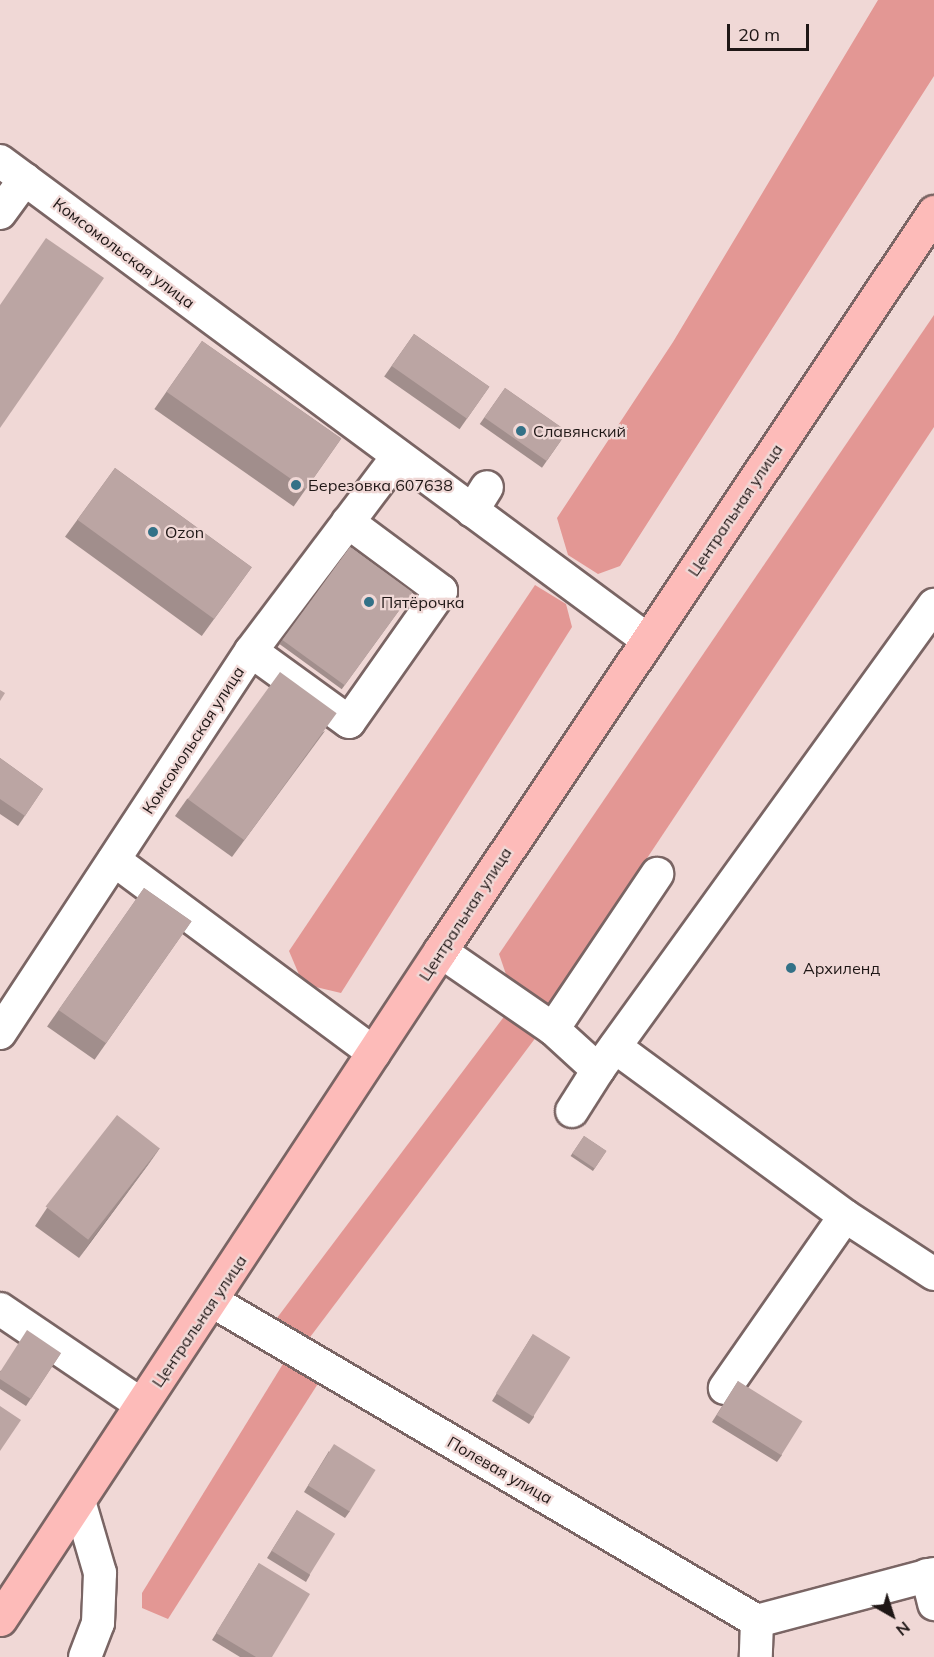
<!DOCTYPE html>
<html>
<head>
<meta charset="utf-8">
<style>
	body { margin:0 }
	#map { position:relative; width:934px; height:1657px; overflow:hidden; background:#f0d8d6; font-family:Mulish,sans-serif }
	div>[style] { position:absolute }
	.green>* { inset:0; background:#e39794; transform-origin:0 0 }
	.roads { filter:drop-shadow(2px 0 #7a6564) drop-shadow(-2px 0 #7a6564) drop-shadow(0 2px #7a6564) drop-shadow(0 -2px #7a6564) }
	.minor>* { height:32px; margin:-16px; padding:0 16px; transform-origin:16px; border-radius:16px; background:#fff }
	.major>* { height:33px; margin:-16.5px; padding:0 16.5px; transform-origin:16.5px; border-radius:16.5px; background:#fdbbb9 }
	.wall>* { inset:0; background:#a18e8c; transform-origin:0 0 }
	.shaded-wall>* { inset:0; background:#837472 }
	.building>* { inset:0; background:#bba5a3; transform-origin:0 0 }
	.dots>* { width:16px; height:16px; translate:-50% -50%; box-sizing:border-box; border:3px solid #f0d8d6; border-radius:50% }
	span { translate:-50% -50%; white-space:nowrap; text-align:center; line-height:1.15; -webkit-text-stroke:4.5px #f0d8d6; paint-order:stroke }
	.street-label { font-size:16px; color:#1f1716 }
	.poi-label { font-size:16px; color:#1f1716 }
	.left { translate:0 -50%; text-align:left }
	.north { position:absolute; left:862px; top:1585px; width:60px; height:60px; -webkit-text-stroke:4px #f0d8d6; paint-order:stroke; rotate:141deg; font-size:16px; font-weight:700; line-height:24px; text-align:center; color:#1f1716 }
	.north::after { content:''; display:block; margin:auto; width:21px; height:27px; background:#1f1716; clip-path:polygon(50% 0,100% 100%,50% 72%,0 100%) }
	.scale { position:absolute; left:727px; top:24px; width:82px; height:27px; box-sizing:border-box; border:3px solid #1f1716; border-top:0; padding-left:8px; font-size:18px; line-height:21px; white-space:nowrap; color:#1f1716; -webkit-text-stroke:4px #f0d8d6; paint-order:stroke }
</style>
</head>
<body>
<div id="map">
	<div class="green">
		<i style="clip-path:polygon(878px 0,934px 0,934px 76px,620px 566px,598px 574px,568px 555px,557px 518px,673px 342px)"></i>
		<i style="clip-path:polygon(934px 315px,934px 427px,548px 1007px,509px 983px,499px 954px)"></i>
		<i style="clip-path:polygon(535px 585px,566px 604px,572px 627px,341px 993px,303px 984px,289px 951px)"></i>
		<i style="left:506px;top:1014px;width:38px;height:384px;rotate:37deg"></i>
		<i style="clip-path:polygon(286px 1359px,319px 1382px,168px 1619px,142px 1608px,142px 1593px)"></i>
	</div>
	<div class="roads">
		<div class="minor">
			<i style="left:0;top:161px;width:807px;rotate:36.49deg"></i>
			<i style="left:0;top:213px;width:42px;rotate:-53.7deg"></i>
			<i style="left:472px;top:511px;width:28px;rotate:-58deg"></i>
			<i style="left:251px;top:651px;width:121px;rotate:35.9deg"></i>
			<i style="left:349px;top:722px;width:160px;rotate:-54.9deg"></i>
			<i style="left:441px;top:591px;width:116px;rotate:-143.4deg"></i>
			<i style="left:114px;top:860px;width:324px;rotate:36.6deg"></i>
			<i style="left:440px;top:951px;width:137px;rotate:34.6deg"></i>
			<i style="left:553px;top:1029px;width:187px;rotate:-56.1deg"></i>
			<i style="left:553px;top:1029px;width:61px;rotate:42.3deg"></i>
			<i style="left:598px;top:1070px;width:574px;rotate:-54.15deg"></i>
			<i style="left:0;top:1033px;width:457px;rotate:-56.7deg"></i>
			<i style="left:251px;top:651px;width:244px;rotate:-53deg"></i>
			<i style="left:615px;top:1047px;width:285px;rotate:36.3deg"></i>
			<i style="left:845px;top:1216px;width:210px;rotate:124.9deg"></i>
			<i style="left:572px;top:1111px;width:49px;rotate:-57.6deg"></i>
			<i style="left:845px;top:1216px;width:106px;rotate:33.1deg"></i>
			<i style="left:212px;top:1301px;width:632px;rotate:30.42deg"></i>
			<i style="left:757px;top:1621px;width:36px;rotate:92deg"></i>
			<i style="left:0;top:1309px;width:171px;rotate:34.1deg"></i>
			<i style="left:79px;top:1501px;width:75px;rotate:73.7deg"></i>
			<i style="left:100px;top:1573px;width:50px;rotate:92.3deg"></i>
			<i style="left:98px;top:1623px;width:36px;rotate:111deg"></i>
			<i style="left:927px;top:1575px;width:30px;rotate:76deg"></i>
			<i style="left:757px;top:1621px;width:183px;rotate:-14.9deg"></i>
		</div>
		<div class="major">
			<i style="left:0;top:1619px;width:800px;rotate:-56.63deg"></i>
			<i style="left:440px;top:951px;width:889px;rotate:-56.24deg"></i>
		</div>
	</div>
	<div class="wall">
		<i style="left:414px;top:334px;width:92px;height:52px;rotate:35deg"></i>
		<i style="left:202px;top:341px;width:170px;height:83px;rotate:35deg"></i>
		<i style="left:505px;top:388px;width:76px;height:44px;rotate:35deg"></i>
		<i style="left:115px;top:468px;width:169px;height:85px;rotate:36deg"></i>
		<i style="left:350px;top:547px;width:77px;height:120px;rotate:36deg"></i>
		<i style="clip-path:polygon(325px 731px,232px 857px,175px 816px,187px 799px)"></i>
		<i style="clip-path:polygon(0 758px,43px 789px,18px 826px,0 814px)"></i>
		<i style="left:144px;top:888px;width:58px;height:169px;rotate:35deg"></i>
		<i style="left:584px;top:1136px;width:27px;height:24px;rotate:34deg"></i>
		<i style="clip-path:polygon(160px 1148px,79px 1258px,35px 1226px,47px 1208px)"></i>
		<i style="clip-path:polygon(533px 1334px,534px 1417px,529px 1424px,492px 1401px)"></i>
		<i style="clip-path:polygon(61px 1353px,26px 1406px,0 1389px,0 1371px)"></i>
		<i style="clip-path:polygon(738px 1381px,782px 1455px,777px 1462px,712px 1422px)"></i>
		<i style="clip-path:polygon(329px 1451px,350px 1511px,345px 1518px,304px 1492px)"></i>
		<i style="clip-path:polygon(297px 1510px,310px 1575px,306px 1582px,267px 1558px)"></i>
		<i style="clip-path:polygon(259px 1563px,272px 1657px,240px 1657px,212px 1640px)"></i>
	</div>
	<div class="shaded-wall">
		<i style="clip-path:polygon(160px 1148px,148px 1165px,79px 1258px,91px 1241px)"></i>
	</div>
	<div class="building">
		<i style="clip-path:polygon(46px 238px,104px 278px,0 428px,0 305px)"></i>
		<i style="left:414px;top:334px;width:92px;height:39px;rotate:35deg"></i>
		<i style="left:202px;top:341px;width:170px;height:62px;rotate:35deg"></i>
		<i style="left:505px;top:388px;width:76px;height:36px;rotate:35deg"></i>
		<i style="left:115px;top:468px;width:169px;height:64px;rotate:36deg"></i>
		<i style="left:350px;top:547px;width:77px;height:115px;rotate:36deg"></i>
		<i style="left:280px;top:672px;width:70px;height:157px;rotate:36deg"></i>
		<i style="clip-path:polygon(0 690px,5px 693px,0 701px)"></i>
		<i style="clip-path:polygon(0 758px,43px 789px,25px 816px,0 799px)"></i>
		<i style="left:144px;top:888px;width:58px;height:149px;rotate:35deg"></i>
		<i style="left:117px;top:1115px;width:54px;height:116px;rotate:38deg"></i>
		<i style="left:584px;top:1136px;width:27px;height:21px;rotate:34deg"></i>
		<i style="clip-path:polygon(27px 1330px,61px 1353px,31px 1399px,0 1379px,0 1372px)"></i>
		<i style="left:533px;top:1334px;width:44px;height:70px;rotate:32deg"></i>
		<i style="left:738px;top:1381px;width:76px;height:40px;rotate:32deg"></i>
		<i style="clip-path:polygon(0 1406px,21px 1420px,0 1451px)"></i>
		<i style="left:334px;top:1444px;width:49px;height:49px;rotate:32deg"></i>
		<i style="left:297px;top:1510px;width:45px;height:48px;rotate:32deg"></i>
		<i style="clip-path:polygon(259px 1563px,310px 1594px,272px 1657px,256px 1657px,216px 1633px)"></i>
	</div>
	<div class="dots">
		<i style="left:521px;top:431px;background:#337187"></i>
		<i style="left:296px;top:485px;background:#337187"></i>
		<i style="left:153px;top:532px;background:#337187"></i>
		<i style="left:369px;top:602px;background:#337187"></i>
		<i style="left:791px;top:968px;background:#337187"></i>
	</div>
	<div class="street-label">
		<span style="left:124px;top:253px;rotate:37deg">Комсомольская улица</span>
		<span style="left:735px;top:510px;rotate:-56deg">Центральная улица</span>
		<span style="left:193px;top:740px;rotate:-57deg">Комсомольская улица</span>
		<span style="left:465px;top:914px;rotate:-57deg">Центральная улица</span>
		<span style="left:199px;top:1321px;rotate:-56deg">Центральная улица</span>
		<span style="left:500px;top:1470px;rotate:30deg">Полевая улица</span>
	</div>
	<div class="poi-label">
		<span class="left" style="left:533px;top:431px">Славянский</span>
		<span class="left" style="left:308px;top:485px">Березовка 607638</span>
		<span class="left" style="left:165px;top:532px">Ozon</span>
		<span class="left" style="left:381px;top:602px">Пятёрочка</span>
		<span class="left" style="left:803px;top:968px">Архиленд</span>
	</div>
	<div class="north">N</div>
	<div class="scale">20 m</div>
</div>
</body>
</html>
